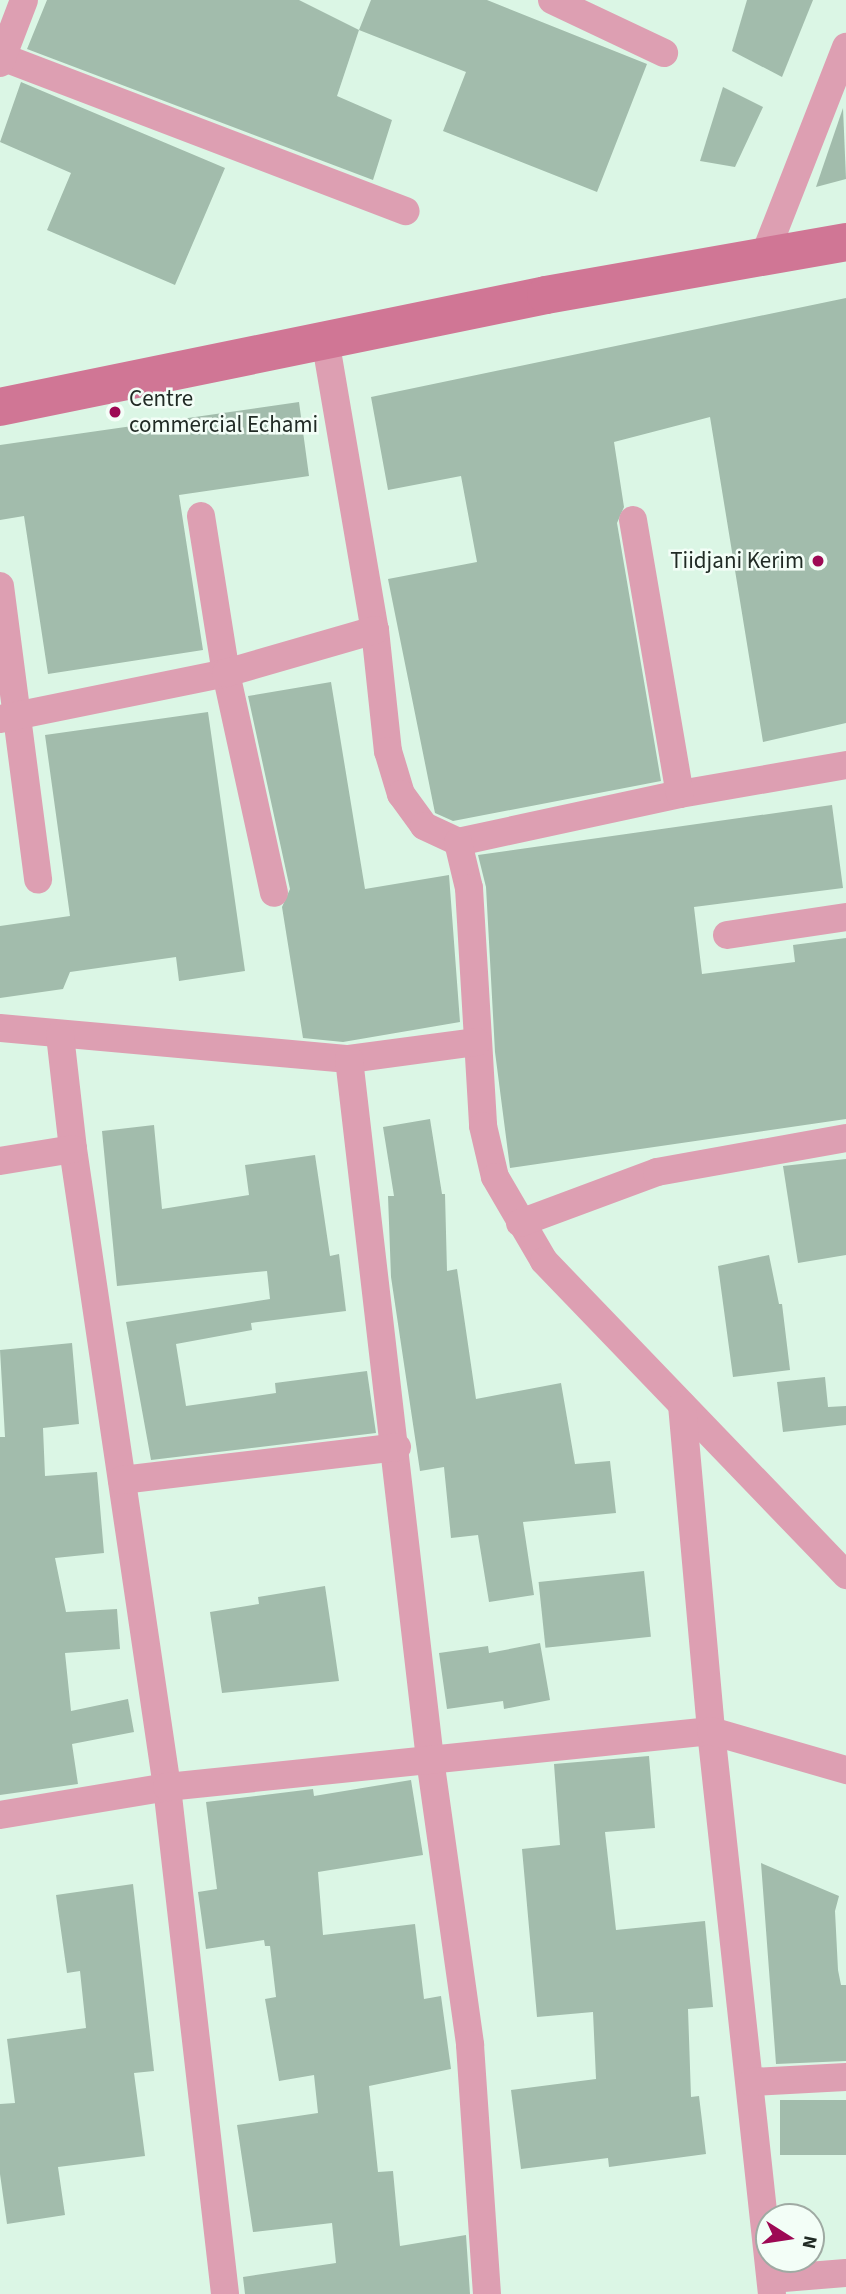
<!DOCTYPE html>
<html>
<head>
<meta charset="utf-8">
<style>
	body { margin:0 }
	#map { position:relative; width:846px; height:2294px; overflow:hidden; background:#dbf6e5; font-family:"Source Sans 3",sans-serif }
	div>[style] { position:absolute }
	.building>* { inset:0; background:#a2bcac; transform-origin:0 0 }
	.street>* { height:28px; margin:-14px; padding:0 14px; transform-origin:14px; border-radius:14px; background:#dd9fb2 }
	.secondary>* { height:38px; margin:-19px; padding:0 19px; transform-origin:19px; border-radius:19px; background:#d07695 }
	.dots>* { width:19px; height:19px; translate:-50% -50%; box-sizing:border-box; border:4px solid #f3fef7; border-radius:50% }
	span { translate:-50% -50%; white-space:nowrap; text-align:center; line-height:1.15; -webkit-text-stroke:5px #f3fef7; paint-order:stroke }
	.poi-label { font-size:23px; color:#212b25 }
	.left { translate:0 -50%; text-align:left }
	.right { translate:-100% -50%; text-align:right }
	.north { position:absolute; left:755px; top:2203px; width:70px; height:70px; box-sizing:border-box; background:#f3fef7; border:2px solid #9faaa3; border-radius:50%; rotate:102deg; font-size:19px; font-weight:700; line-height:28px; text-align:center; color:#212b25 }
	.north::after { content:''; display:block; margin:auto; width:24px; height:32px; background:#9d0954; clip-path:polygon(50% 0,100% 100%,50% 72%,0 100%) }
</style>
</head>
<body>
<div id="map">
	<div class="building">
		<i style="clip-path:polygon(47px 0,299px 0,359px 30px,337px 96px,392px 120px,373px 180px,27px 49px)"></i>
		<i style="clip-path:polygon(371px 0,487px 0,647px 64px,597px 192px,443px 131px,466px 72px,359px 30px)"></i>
		<i style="clip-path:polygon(747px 0,813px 0,782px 77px,732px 51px)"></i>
		<i style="clip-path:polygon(21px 82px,225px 168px,175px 285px,47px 230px,71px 173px,0 142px)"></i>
		<i style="clip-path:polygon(723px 87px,763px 107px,735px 167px,700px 161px)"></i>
		<i style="clip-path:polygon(843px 108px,846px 179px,816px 187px)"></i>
		<i style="clip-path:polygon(846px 298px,846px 723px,763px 742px,710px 417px,614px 442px,624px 507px,617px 523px,661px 781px,453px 821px,435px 813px,388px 579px,477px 562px,461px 476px,388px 490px,371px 397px)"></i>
		<i style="clip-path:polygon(299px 402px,309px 476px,179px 495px,203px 650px,48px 674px,24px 516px,0 520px,0 445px)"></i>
		<i style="clip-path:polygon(331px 682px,365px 889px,449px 875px,460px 1022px,343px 1042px,303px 1038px,282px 907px,290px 889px,248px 696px)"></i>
		<i style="clip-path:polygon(208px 712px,245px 971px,179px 981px,176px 957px,70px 972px,63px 989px,0 998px,0 926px,70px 916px,45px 735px)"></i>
		<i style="clip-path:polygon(832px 805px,843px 888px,694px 907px,702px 974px,795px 962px,793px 945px,846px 938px,846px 1119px,510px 1168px,495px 1052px,486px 887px,478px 855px)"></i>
		<i style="clip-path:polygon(430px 1119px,442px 1194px,445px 1194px,447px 1271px,457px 1269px,476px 1399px,561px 1383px,575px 1464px,610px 1461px,616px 1513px,523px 1522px,534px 1595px,489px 1602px,478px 1535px,451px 1538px,444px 1467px,420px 1471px,391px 1277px,388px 1196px,394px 1196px,383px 1127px)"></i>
		<i style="clip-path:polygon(154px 1125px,162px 1209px,249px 1195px,245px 1165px,315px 1155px,330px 1256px,339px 1254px,346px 1311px,251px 1323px,252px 1330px,176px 1344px,186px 1406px,276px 1393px,275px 1383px,367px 1371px,376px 1433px,151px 1460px,126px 1322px,270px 1299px,267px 1271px,117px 1286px,102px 1131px)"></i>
		<i style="clip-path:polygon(846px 1159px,846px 1255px,798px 1263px,783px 1166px)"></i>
		<i style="clip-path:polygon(769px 1255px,779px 1304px,782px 1304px,790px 1370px,733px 1377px,718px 1266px)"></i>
		<i style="clip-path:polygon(72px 1343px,79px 1424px,43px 1428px,45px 1476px,97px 1472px,104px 1553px,55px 1558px,66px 1612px,117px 1609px,120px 1649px,65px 1653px,71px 1711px,128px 1699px,134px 1732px,72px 1744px,78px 1784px,0 1795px,0 1437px,5px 1437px,0 1350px)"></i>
		<i style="clip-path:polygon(825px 1377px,828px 1407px,846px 1406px,846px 1425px,783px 1432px,777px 1382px)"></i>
		<i style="left:644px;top:1571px;width:66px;height:106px;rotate:84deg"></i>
		<i style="clip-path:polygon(325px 1586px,339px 1681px,222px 1693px,210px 1612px,259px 1604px,258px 1597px)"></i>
		<i style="clip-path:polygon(540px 1643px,550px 1700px,504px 1709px,503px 1701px,447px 1709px,439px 1653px,488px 1646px,489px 1653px)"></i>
		<i style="clip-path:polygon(649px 1756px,655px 1828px,605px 1832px,616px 1930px,705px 1921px,713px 2007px,688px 2009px,691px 2097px,699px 2096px,706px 2154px,609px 2167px,608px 2158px,521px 2169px,511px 2090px,596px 2079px,593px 2012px,537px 2017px,522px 1849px,560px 1845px,554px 1764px)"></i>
		<i style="clip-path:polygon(411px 1780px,423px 1855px,318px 1872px,323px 1935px,415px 1924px,424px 1999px,441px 1996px,451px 2069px,369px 2086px,378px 2172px,393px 2171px,400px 2246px,466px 2235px,470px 2294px,245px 2294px,243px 2277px,336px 2263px,332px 2223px,253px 2232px,237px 2125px,318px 2113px,314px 2075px,279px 2081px,265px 1999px,276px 1997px,270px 1946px,265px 1946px,264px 1940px,206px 1949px,198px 1892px,217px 1889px,206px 1802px,313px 1789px,314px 1796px)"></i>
		<i style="clip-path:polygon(761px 1863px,839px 1896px,835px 1911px,838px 1970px,841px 1985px,846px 1985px,846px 2061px,776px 2064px)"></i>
		<i style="clip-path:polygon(133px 1884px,154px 2071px,134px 2073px,145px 2156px,58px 2167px,65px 2215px,7px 2224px,0 2174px,0 2104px,15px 2103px,7px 2039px,86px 2028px,80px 1971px,67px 1973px,56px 1895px)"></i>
		<i style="left:846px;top:2100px;width:55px;height:66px;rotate:90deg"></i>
	</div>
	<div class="street">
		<i style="left:552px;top:0;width:124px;rotate:25.3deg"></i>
		<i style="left:2px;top:57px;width:432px;rotate:20.9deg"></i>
		<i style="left:0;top:63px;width:67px;rotate:-69.1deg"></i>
		<i style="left:763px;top:259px;width:228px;rotate:-68.6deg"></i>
		<i style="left:325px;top:339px;width:295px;rotate:80.3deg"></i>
		<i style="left:375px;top:630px;width:122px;rotate:83.9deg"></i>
		<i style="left:388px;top:751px;width:45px;rotate:73.2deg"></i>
		<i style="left:401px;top:794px;width:39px;rotate:54deg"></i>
		<i style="left:424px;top:826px;width:38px;rotate:25deg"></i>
		<i style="left:458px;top:842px;width:227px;rotate:-12.2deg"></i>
		<i style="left:680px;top:794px;width:169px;rotate:-9.9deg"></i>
		<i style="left:201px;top:516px;width:159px;rotate:81deg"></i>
		<i style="left:226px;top:673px;width:225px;rotate:77.7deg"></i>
		<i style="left:633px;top:520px;width:278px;rotate:80.3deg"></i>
		<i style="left:0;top:586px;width:296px;rotate:82.6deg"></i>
		<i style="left:0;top:719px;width:231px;rotate:-11.5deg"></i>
		<i style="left:226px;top:673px;width:155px;rotate:-16.1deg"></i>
		<i style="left:458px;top:842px;width:47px;rotate:76.6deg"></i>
		<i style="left:469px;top:888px;width:238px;rotate:86.6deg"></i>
		<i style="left:483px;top:1126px;width:52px;rotate:76.8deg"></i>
		<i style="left:495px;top:1177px;width:97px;rotate:59.7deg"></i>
		<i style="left:544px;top:1261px;width:436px;rotate:46.1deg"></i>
		<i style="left:727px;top:935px;width:120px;rotate:-8.6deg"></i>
		<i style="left:0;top:1028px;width:350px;rotate:5.1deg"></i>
		<i style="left:349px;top:1059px;width:129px;rotate:-7.6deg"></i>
		<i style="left:60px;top:1035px;width:115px;rotate:83.5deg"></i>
		<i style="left:73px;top:1149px;width:645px;rotate:81.62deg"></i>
		<i style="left:167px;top:1787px;width:510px;rotate:83.47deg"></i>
		<i style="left:349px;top:1059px;width:705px;rotate:83.4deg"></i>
		<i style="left:430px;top:1759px;width:289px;rotate:82deg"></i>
		<i style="left:470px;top:2045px;width:250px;rotate:86.1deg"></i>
		<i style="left:0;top:1161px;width:74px;rotate:-9.3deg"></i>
		<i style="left:520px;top:1223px;width:146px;rotate:-20.4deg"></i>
		<i style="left:657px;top:1172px;width:192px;rotate:-10.2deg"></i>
		<i style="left:682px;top:1405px;width:327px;rotate:84.9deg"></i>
		<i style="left:711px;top:1731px;width:566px;rotate:83.82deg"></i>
		<i style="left:122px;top:1480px;width:277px;rotate:-6.8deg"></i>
		<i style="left:0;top:1815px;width:169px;rotate:-9.5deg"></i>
		<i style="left:167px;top:1787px;width:547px;rotate:-5.88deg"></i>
		<i style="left:711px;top:1731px;width:141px;rotate:16.1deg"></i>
		<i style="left:752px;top:2082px;width:94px;rotate:-3deg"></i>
		<i style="left:771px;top:2279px;width:75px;rotate:-4.6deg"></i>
	</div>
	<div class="secondary">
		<i style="left:0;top:407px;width:557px;rotate:-11.59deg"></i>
		<i style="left:546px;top:295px;width:305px;rotate:-10deg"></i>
	</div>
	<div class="dots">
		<i style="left:115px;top:412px;background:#9d0954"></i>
		<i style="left:818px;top:561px;background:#9d0954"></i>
	</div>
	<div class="poi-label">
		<span class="left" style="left:129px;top:412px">Centre<br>commercial Echami</span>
		<span class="right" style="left:804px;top:561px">Tiidjani Kerim</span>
	</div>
	<div class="north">N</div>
</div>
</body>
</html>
